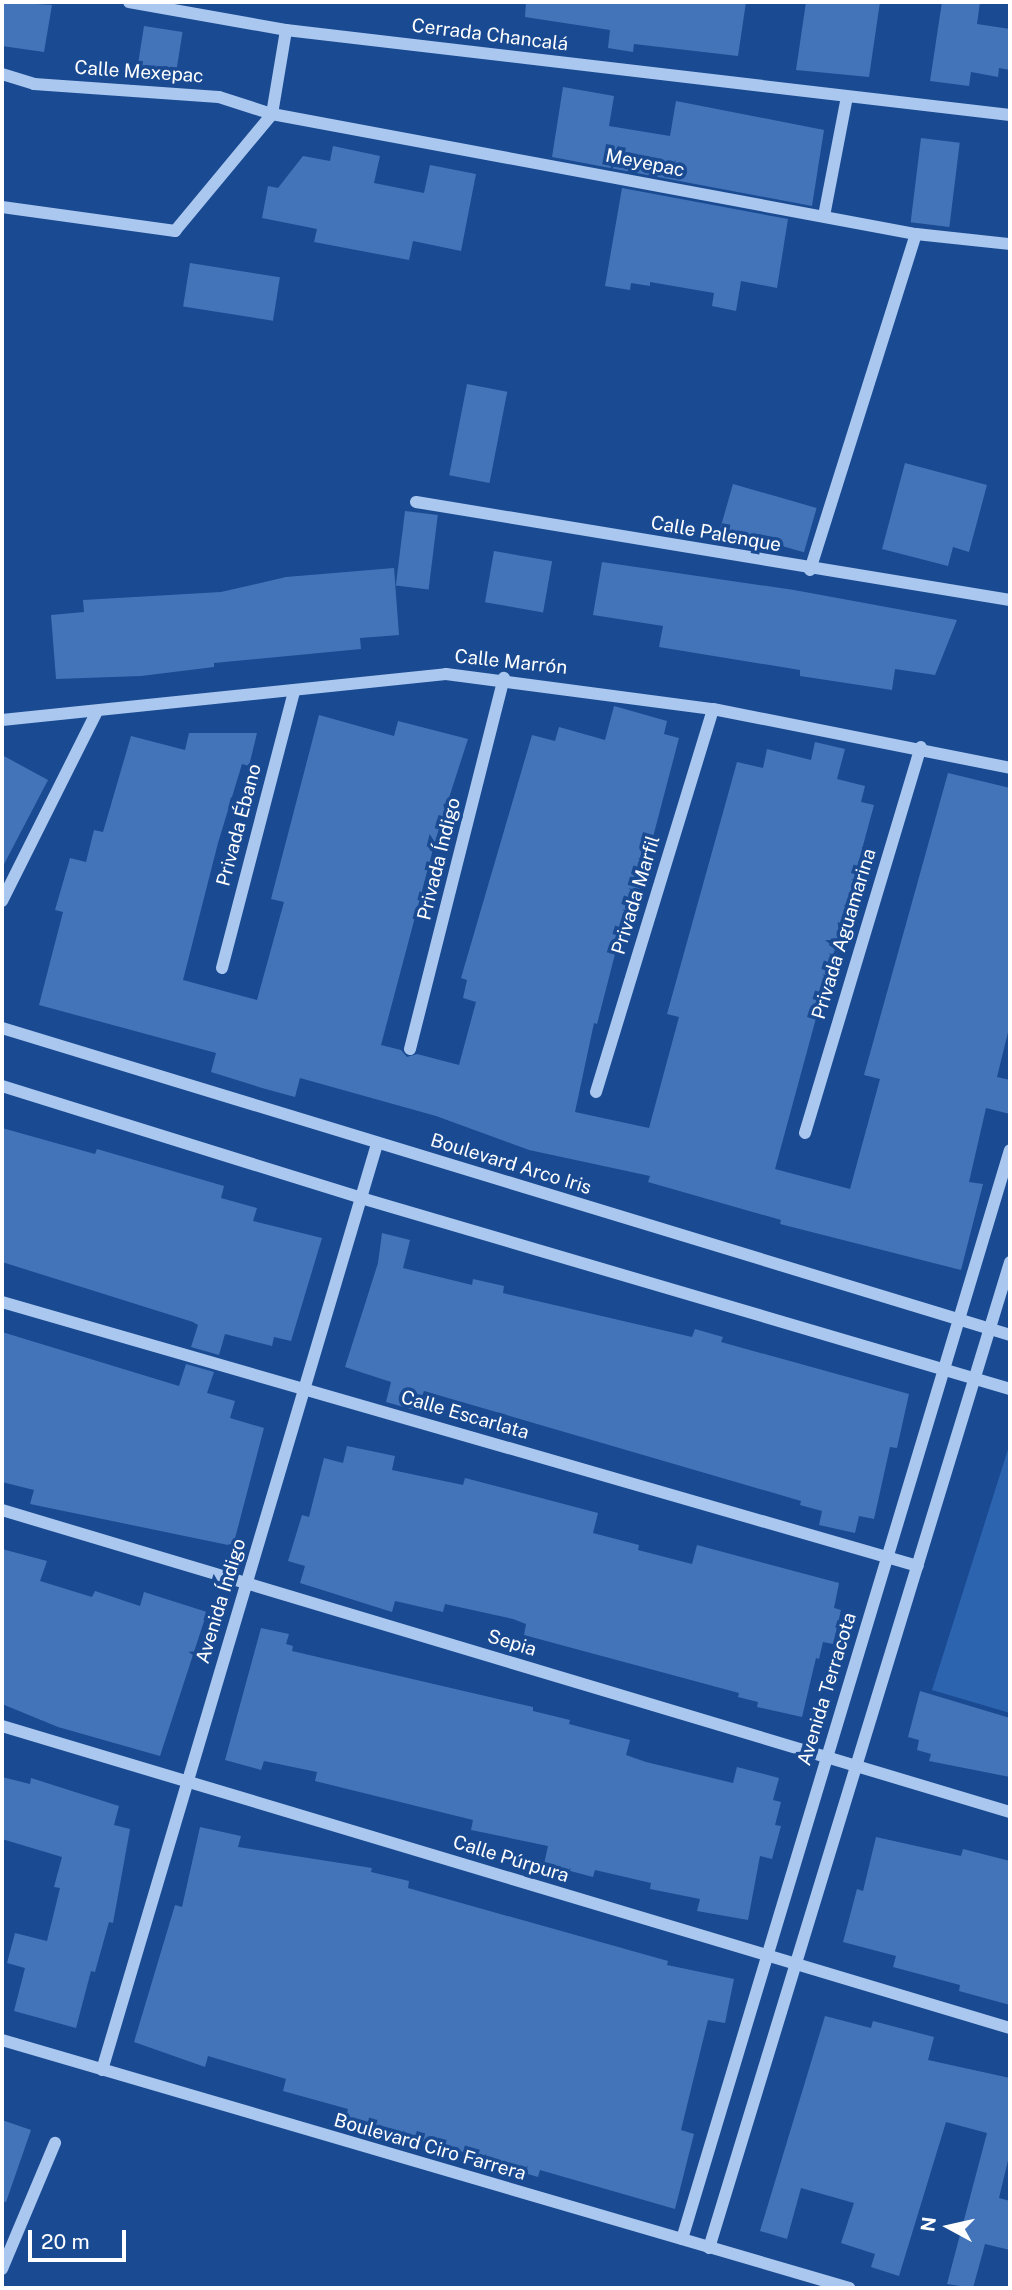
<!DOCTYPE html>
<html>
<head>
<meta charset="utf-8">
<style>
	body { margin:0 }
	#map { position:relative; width:1012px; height:2290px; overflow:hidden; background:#1a4b92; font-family:"Public Sans",sans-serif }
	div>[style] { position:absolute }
	.green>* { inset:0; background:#2d64b0 }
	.building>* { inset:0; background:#4374b9; transform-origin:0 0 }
	.minor>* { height:12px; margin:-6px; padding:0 6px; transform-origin:6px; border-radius:6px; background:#aac7ef }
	span { translate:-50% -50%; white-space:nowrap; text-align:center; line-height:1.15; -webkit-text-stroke:7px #1a4b92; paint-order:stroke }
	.street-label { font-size:19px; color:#fff }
	.frame { position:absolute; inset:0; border:4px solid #fff; pointer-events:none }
	.north { position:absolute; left:914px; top:2192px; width:70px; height:70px; -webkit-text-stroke:5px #1a4b92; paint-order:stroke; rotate:278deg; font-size:19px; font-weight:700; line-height:28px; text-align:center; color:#fff }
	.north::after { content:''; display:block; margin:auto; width:24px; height:32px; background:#fff; clip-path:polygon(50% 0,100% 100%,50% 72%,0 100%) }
	.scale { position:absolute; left:28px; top:2230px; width:98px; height:32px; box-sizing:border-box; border:4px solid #fff; border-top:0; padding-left:9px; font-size:21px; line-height:24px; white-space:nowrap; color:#fff; -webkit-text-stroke:5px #1a4b92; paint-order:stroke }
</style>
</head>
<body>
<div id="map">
	<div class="green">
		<i style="clip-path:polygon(1010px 1443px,1010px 1713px,932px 1690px)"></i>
	</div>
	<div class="building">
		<i style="clip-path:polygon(2px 2px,52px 5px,44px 52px,2px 46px)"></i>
		<i style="clip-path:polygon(526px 2px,746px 2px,738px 56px,634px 44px,633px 52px,608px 48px,610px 30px,525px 17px)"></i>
		<i style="clip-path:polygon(806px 2px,880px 2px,869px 77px,796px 70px)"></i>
		<i style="clip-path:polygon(942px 2px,980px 2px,977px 24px,1010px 29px,1010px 70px,999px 68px,998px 77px,971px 72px,969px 86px,930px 81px)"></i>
		<i style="left:144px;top:26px;width:39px;height:50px;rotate:9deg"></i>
		<i style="clip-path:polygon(563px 87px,614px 96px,609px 126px,670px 136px,676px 101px,824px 130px,812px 206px,552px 157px)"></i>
		<i style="left:921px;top:138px;width:39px;height:85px;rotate:7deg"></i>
		<i style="clip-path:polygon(333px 146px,380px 156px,374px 183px,424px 193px,430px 165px,476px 174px,461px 251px,413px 241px,409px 260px,314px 242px,317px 229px,262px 218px,268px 186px,278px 188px,303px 156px,330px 161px)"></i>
		<i style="clip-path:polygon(622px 188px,788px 219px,777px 288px,741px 281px,736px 311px,712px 306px,714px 293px,650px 282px,650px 286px,631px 283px,630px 290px,605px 286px)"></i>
		<i style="left:190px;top:263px;width:91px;height:44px;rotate:9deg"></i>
		<i style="left:467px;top:384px;width:41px;height:93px;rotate:11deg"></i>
		<i style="clip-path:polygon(905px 463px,987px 485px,969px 552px,953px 547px,948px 566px,882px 549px)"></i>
		<i style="left:733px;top:484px;width:87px;height:46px;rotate:16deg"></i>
		<i style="left:405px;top:511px;width:33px;height:75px;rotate:7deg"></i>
		<i style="left:494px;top:551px;width:59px;height:52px;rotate:10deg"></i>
		<i style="clip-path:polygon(602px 562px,794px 590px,957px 620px,935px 675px,895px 669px,892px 690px,800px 676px,800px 670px,659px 647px,663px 626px,593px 615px)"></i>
		<i style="clip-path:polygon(394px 568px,399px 635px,360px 638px,361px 649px,214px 663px,214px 667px,141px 676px,56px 679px,51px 615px,84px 612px,83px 600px,221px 592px,286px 577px)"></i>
		<i style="clip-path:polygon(614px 706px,667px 721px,664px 734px,679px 738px,637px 898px,633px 897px,622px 927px,597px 1024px,594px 1023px,575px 1112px,649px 1128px,679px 1017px,667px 1014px,737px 762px,763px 768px,767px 749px,811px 760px,815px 742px,845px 749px,837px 779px,865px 786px,861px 802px,874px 805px,775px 1169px,850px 1189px,880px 1079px,864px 1075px,948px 773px,1010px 788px,1010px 1024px,997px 1077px,1010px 1080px,1010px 1114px,986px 1108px,969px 1182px,983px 1184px,961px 1270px,780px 1224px,781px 1220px,648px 1182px,650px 1176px,529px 1150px,436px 1116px,300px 1078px,295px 1097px,262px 1088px,211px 1072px,216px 1053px,39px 1005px,63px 912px,55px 910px,70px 858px,86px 862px,94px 830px,103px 832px,131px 736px,185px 750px,189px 733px,257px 733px,249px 766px,242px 764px,218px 843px,183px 980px,257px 1000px,284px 902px,271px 899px,319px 715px,394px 736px,398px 721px,468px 739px,436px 838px,381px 1045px,401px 1050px,407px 1057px,417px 1054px,459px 1065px,476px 1002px,463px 998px,467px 980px,461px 978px,532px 735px,555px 741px,559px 727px,605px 740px)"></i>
		<i style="clip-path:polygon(2px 755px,48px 780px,2px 868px)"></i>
		<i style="clip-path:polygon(2px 1128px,95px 1154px,97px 1149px,224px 1186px,221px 1198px,257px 1208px,253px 1221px,322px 1238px,291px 1341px,274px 1337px,272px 1346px,225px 1334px,219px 1355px,191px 1347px,198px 1325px,193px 1322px,2px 1262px)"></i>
		<i style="clip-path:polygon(382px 1233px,410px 1240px,403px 1268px,472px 1285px,473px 1279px,504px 1286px,503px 1293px,692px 1337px,695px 1329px,723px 1337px,721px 1342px,909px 1394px,897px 1448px,890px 1447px,874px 1519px,859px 1516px,855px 1533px,819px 1525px,822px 1511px,800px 1505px,801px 1501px,424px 1391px,422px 1396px,418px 1395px,414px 1410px,386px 1402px,391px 1382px,345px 1367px,378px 1263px)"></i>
		<i style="clip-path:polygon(2px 1332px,179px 1386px,186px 1364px,214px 1372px,207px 1393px,235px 1401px,230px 1418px,264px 1428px,233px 1546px,30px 1504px,34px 1490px,2px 1482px)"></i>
		<i style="clip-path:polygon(347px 1446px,395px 1456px,392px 1470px,463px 1485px,465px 1478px,598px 1513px,593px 1533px,639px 1545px,638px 1550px,692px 1564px,697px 1545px,839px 1583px,834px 1608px,841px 1610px,833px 1644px,823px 1642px,819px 1659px,816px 1658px,802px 1717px,757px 1707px,758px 1702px,738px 1697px,739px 1693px,524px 1635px,526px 1624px,513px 1619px,445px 1604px,443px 1612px,395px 1601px,392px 1612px,300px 1583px,305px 1566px,288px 1561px,302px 1515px,309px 1517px,324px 1458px,343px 1463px)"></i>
		<i style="clip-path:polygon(2px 1549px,47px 1561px,40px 1581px,92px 1597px,95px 1591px,140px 1606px,144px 1592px,207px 1612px,160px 1756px,58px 1727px,2px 1704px)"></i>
		<i style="clip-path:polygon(261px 1628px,289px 1634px,286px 1644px,293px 1646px,292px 1651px,533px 1707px,533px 1711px,570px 1720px,569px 1724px,630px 1740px,626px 1755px,646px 1762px,733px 1783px,737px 1767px,779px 1778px,773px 1800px,781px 1802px,775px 1825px,781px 1826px,772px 1859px,760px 1856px,748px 1920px,697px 1911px,700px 1899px,650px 1889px,651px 1883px,595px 1870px,593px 1877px,544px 1864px,548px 1846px,471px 1830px,473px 1820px,315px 1781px,317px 1772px,264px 1761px,261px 1770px,225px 1760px)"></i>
		<i style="clip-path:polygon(920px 1691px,1010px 1718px,1010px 1777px,929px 1761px,931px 1754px,917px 1750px,919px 1740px,908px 1737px)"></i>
		<i style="clip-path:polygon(2px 1777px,30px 1784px,31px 1778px,119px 1806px,114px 1825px,130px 1829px,113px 1923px,109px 1922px,95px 1972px,91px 1971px,76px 2028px,14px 2011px,25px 1968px,7px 1963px,15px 1933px,47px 1941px,60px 1888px,54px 1887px,62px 1857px,2px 1839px)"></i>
		<i style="clip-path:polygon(200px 1827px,241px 1836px,238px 1847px,372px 1868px,371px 1872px,409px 1881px,408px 1888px,668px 1961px,667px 1965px,734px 1979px,725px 2023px,708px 2020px,681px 2130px,694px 2134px,675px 2209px,540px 2170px,538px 2177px,508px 2168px,509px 2164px,345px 2121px,348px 2109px,283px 2091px,286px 2079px,208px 2056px,205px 2067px,134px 2042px,175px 1905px,182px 1907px)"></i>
		<i style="clip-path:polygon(876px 1837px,961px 1856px,963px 1849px,1010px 1861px,1010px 2005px,959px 1991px,960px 1985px,893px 1967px,896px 1956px,843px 1942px,857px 1889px,863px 1891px)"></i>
		<i style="clip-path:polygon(825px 2016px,871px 2028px,873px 2021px,934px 2037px,928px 2060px,1010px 2078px,1010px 2152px,999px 2198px,1010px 2201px,1010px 2250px,985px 2244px,973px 2288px,947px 2284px,987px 2133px,946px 2122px,899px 2276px,871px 2267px,875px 2254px,841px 2243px,854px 2203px,801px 2188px,787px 2239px,760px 2231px)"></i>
		<i style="clip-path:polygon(2px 2120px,31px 2130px,6px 2202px,2px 2201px)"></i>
	</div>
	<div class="minor">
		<i style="left:129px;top:2px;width:159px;rotate:10.1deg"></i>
		<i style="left:286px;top:30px;width:729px;rotate:6.7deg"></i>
		<i style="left:2px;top:74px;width:34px;rotate:17deg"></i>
		<i style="left:34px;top:84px;width:185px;rotate:4deg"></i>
		<i style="left:219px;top:97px;width:56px;rotate:17.8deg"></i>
		<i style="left:272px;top:114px;width:655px;rotate:10.56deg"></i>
		<i style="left:916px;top:234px;width:95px;rotate:6.1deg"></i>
		<i style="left:2px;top:207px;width:175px;rotate:7.9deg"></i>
		<i style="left:175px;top:231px;width:152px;rotate:-50.3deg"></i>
		<i style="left:272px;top:114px;width:85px;rotate:-80.5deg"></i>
		<i style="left:824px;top:216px;width:121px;rotate:-79.1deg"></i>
		<i style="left:416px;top:502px;width:602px;rotate:9.37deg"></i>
		<i style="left:810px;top:570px;width:352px;rotate:-72.5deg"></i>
		<i style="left:2px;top:720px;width:446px;rotate:-5.9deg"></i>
		<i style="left:446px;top:674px;width:269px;rotate:7.5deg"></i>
		<i style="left:713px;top:709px;width:303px;rotate:11.2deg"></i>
		<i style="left:2px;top:901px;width:210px;rotate:-63.4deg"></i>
		<i style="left:222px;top:968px;width:286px;rotate:-75.4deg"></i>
		<i style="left:2px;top:1028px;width:1054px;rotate:16.94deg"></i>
		<i style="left:410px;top:1049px;width:383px;rotate:-75.8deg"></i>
		<i style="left:2px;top:1086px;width:376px;rotate:17.3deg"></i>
		<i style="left:361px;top:1198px;width:677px;rotate:16.4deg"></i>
		<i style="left:596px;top:1092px;width:400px;rotate:-73deg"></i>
		<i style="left:805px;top:1133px;width:403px;rotate:-73.3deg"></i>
		<i style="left:2px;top:1302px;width:953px;rotate:16.08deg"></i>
		<i style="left:2px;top:1510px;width:1052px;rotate:16.68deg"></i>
		<i style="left:2px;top:1726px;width:1052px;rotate:16.68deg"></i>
		<i style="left:2px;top:2040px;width:883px;rotate:16.32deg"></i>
		<i style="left:102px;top:2070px;width:966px;rotate:-73.46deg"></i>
		<i style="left:682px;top:2239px;width:1137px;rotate:-73.24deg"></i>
		<i style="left:709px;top:2248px;width:1031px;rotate:-73.02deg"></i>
		<i style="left:2px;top:2269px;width:137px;rotate:-67.2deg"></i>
	</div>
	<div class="street-label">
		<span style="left:490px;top:35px;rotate:7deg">Cerrada Chancalá</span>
		<span style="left:139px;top:72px;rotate:4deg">Calle Mexepac</span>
		<span style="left:645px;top:163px;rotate:11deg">Meyepac</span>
		<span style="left:716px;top:534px;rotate:10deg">Calle Palenque</span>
		<span style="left:511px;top:662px;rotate:6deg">Calle Marrón</span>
		<span style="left:239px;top:825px;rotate:-75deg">Privada Ébano</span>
		<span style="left:439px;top:859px;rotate:-76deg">Privada Índigo</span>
		<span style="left:636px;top:895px;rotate:-73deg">Privada Marfil</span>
		<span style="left:844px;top:934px;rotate:-73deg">Privada Aguamarina</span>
		<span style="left:511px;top:1164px;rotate:17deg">Boulevard Arco Iris</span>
		<span style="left:465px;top:1415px;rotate:16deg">Calle Escarlata</span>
		<span style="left:221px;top:1601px;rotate:-73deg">Avenida Índigo</span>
		<span style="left:512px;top:1643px;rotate:17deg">Sepia</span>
		<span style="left:827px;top:1689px;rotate:-73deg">Avenida Terracota</span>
		<span style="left:511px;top:1859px;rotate:17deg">Calle Púrpura</span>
		<span style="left:430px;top:2147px;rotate:16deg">Boulevard Ciro Farrera</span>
	</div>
	<div class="frame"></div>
	<div class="north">N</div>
	<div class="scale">20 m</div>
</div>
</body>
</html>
